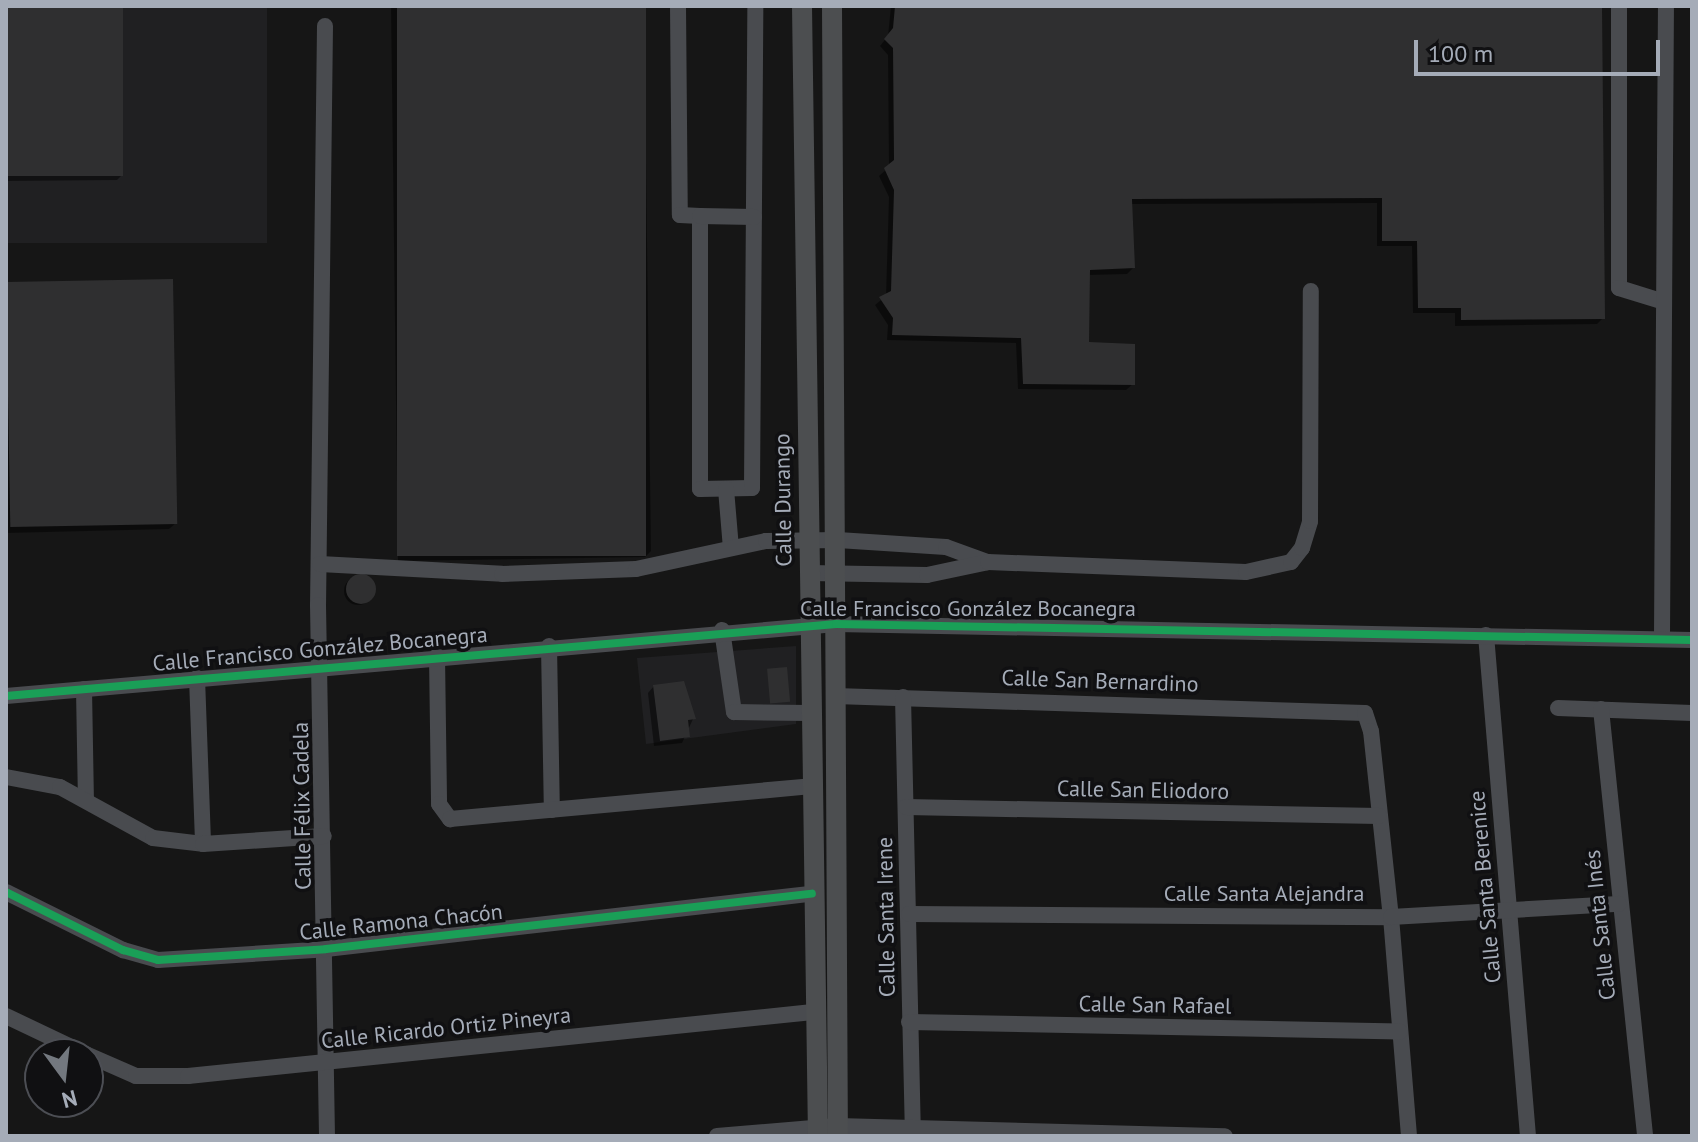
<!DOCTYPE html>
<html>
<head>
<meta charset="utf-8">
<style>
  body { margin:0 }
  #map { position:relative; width:1698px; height:1142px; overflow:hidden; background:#161616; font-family:"PT Sans",sans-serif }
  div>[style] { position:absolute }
  .built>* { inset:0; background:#202022; transform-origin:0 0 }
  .shadow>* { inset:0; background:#0007 }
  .round { border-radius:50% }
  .building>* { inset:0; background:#2f2f30; transform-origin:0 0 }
  .minor>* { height:16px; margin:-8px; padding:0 8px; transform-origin:8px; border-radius:8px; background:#494b4f }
  .major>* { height:20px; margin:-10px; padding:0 10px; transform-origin:10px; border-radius:10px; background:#4c4e50 }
  .cycleway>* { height:8px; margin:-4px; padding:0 4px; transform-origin:4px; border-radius:4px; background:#1a9f57 }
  span { translate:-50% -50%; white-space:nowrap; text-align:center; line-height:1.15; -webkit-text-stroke:7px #101012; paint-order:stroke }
  .street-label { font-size:22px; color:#a5acb8 }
  .frame { position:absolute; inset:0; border:8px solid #a5acb8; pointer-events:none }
  .north { position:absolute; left:24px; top:1038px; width:80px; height:80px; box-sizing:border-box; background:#101012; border:2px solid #4c4e54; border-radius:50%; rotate:165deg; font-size:22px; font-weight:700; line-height:32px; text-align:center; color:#a5acb8 }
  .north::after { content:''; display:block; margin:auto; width:28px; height:36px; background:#73787f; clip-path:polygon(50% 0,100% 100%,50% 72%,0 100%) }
  .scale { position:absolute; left:1414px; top:40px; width:246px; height:36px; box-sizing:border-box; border:4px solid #a5acb8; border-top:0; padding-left:10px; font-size:24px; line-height:28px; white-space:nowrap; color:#a5acb8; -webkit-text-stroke:6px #101012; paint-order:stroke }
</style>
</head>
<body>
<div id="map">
  <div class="built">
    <i style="left:6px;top:6px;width:261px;height:237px"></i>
    <i style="clip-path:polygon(796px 646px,796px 724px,646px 744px,637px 658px)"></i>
  </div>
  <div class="shadow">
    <i style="clip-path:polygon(6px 6px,121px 6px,123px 174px,117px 180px,6px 181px)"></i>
    <i style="clip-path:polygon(391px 6px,644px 6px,651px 551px,645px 557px,398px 561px)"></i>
    <i style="clip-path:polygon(891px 6px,1600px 6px,1603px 318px,1597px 324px,1455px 326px,1455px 313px,1413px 313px,1412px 246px,1377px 246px,1377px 203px,1131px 204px,1133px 268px,1127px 274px,1088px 275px,1087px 344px,1133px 384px,1126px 390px,1018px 389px,1016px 343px,887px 340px,888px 325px,875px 305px,886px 296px,889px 197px,879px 176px,889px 167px,888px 55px,880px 46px,888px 36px)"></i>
    <i style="clip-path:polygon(6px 285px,176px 523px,169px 529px,6px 533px)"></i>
    <i class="round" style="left:344px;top:577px;width:28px;height:28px"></i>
    <i style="clip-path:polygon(654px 686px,693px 719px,682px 743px,654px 746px,648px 693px)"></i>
  </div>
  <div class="building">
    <i style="left:6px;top:6px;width:117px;height:170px"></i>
    <i style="left:397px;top:6px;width:249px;height:550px"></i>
    <i style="clip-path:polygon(895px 6px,1602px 6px,1605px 319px,1461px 320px,1461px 308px,1418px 308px,1417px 241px,1382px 241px,1382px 198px,1132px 199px,1135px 268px,1090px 270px,1089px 342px,1135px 344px,1135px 385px,1023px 384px,1021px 338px,892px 335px,893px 318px,879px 297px,891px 291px,894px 190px,884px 168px,894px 160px,893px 48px,884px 39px,893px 28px)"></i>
    <i style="left:173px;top:279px;width:245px;height:167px;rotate:89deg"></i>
    <i class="round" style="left:346px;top:574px;width:30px;height:30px"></i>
    <i style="left:787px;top:667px;width:35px;height:20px;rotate:85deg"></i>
    <i style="clip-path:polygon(684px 681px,696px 719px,688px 720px,690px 737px,660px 741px,653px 685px)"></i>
  </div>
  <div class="minor">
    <i style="left:678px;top:6px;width:209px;rotate:89.5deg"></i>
    <i style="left:680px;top:215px;width:20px;rotate:3deg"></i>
    <i style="left:700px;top:216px;width:273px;rotate:90deg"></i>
    <i style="left:700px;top:489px;width:52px;rotate:-1.1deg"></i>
    <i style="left:752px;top:488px;width:482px;rotate:-89.6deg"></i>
    <i style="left:1619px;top:6px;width:282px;rotate:90deg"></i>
    <i style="left:1619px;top:288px;width:47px;rotate:17.3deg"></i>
    <i style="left:325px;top:26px;width:579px;rotate:90.69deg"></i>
    <i style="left:318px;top:605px;width:531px;rotate:89.03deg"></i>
    <i style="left:700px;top:216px;width:54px;rotate:1.1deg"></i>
    <i style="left:726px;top:489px;width:59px;rotate:85.2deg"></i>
    <i style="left:320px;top:564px;width:182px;rotate:3.1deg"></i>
    <i style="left:502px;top:574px;width:134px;rotate:-2.1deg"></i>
    <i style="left:636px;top:569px;width:133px;rotate:-12.2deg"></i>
    <i style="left:766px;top:541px;width:72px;rotate:-0.8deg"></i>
    <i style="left:838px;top:540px;width:108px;rotate:3.7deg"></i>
    <i style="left:946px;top:547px;width:44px;rotate:20.1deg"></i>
    <i style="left:809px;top:573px;width:118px;rotate:1deg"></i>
    <i style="left:927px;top:575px;width:62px;rotate:-12deg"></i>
    <i style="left:988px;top:562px;width:258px;rotate:2.2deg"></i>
    <i style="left:1246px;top:572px;width:46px;rotate:-12.5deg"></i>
    <i style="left:1291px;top:562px;width:18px;rotate:-52deg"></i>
    <i style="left:1302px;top:548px;width:28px;rotate:-73deg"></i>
    <i style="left:1310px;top:521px;width:230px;rotate:-89.8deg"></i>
    <i style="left:722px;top:630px;width:83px;rotate:81.7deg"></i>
    <i style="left:734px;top:712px;width:76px;rotate:0.8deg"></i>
    <i style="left:1486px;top:635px;width:503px;rotate:85.21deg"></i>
    <i style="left:1662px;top:636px;width:630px;rotate:-89.64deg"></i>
    <i style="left:549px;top:646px;width:164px;rotate:89deg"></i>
    <i style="left:437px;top:656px;width:148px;rotate:89.2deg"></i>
    <i style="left:439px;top:804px;width:19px;rotate:54deg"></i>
    <i style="left:450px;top:819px;width:363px;rotate:-5.2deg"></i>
    <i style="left:197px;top:678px;width:166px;rotate:87.9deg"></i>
    <i style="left:84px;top:689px;width:110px;rotate:89deg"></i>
    <i style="left:6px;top:696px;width:833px;rotate:-4.96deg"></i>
    <i style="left:836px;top:624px;width:856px;rotate:1.07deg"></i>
    <i style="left:835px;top:696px;width:530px;rotate:1.84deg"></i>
    <i style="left:1365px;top:713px;width:19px;rotate:72deg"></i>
    <i style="left:1371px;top:731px;width:187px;rotate:83.9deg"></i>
    <i style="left:1391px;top:917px;width:220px;rotate:85.3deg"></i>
    <i style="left:903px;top:697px;width:438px;rotate:88.7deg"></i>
    <i style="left:1558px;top:708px;width:134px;rotate:2.1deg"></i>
    <i style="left:1601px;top:709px;width:429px;rotate:84.1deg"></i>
    <i style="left:6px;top:777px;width:55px;rotate:10.5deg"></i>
    <i style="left:60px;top:787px;width:106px;rotate:28.7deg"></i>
    <i style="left:153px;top:838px;width:50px;rotate:6.8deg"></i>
    <i style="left:203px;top:844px;width:121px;rotate:-3.8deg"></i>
    <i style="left:906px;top:807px;width:473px;rotate:1.1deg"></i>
    <i style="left:6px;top:892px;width:131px;rotate:26.4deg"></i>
    <i style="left:123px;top:950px;width:36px;rotate:16deg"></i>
    <i style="left:158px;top:960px;width:168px;rotate:-3.7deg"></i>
    <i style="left:326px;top:949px;width:489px;rotate:-6.5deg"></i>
    <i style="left:909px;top:914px;width:482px;rotate:0.4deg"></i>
    <i style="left:1391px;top:917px;width:228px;rotate:-3.3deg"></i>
    <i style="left:6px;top:1016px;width:89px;rotate:25.4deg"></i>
    <i style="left:909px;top:1022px;width:491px;rotate:1.1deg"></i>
    <i style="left:88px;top:1055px;width:52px;rotate:23.6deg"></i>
    <i style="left:136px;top:1076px;width:52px"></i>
    <i style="left:188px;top:1076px;width:628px;rotate:-5.85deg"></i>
    <i style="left:717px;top:1136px;width:120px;rotate:-4.8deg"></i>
    <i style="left:837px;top:1126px;width:388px;rotate:1.5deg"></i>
  </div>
  <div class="major">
    <i style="left:802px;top:6px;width:1130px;rotate:89.19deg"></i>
    <i style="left:832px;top:6px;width:1130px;rotate:89.7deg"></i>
  </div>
  <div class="cycleway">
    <i style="left:6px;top:696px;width:833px;rotate:-4.96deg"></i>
    <i style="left:836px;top:624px;width:856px;rotate:1.07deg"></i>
    <i style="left:6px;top:892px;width:131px;rotate:26.4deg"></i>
    <i style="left:123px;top:950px;width:36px;rotate:16deg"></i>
    <i style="left:158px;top:960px;width:168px;rotate:-3.7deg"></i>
    <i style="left:326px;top:949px;width:489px;rotate:-6.5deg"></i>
  </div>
  <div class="street-label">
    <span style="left:783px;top:500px;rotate:-91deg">Calle Durango</span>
    <span style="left:968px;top:609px">Calle Francisco González Bocanegra</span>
    <span style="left:320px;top:649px;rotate:-5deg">Calle Francisco González Bocanegra</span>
    <span style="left:1100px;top:681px;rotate:2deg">Calle San Bernardino</span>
    <span style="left:1143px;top:790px;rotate:1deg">Calle San Eliodoro</span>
    <span style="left:302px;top:806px;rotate:-91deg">Calle Félix Cadela</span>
    <span style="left:1485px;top:887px;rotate:-95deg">Calle Santa Berenice</span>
    <span style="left:1264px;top:894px">Calle Santa Alejandra</span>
    <span style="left:886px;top:917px;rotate:-91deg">Calle Santa Irene</span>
    <span style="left:401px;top:922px;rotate:-6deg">Calle Ramona Chacón</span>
    <span style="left:1600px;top:925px;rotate:-96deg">Calle Santa Inés</span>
    <span style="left:1155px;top:1005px;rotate:1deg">Calle San Rafael</span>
    <span style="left:446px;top:1028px;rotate:-6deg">Calle Ricardo Ortiz Pineyra</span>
  </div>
  <div class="frame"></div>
  <div class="north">N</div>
  <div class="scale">100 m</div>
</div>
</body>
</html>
